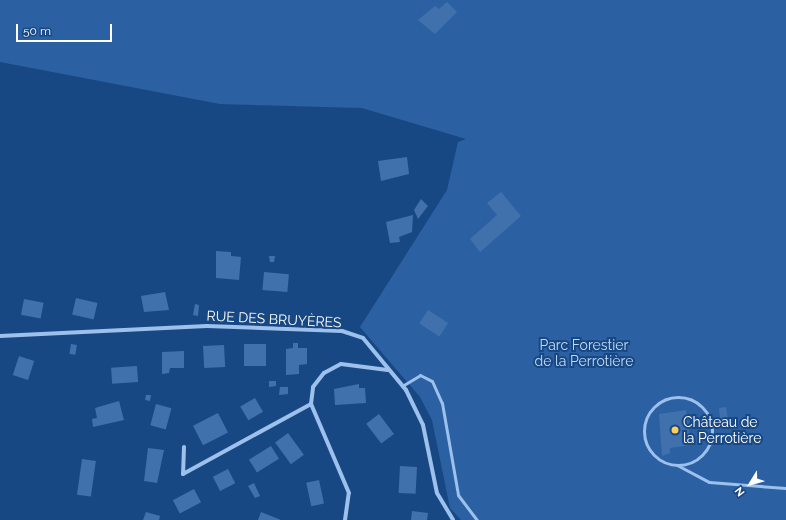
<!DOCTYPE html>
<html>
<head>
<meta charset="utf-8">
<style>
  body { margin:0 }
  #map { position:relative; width:786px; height:520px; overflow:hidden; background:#184884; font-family:Raleway,sans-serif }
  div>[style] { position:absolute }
  .green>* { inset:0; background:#2b61a3 }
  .building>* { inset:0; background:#4171ad; transform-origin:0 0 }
  .lane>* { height:3px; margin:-1.5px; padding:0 1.5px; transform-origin:1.5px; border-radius:1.5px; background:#9dc1ec }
  .lane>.ring { margin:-1.5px; padding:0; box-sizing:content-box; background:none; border:3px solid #9dc1ec; border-radius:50% }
  .street>* { height:4px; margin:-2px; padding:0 2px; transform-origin:2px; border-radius:2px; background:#9dc1ec }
  .dots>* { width:11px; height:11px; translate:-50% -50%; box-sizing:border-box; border:2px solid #184884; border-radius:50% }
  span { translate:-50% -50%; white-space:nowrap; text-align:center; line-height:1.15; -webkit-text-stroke:4px #184884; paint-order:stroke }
  .street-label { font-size:14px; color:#fff }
  .park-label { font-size:14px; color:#c2dbf9 }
  .poi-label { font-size:14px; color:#fff }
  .left { translate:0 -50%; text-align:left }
  .north { position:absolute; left:730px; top:464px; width:40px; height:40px; -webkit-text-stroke:3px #184884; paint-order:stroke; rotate:233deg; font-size:11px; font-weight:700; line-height:16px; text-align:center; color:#fff }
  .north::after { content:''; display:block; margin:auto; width:14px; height:18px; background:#fff; clip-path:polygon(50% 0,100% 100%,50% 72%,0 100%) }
  .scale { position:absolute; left:16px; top:24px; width:96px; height:18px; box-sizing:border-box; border:2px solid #fff; border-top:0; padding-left:5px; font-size:12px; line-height:14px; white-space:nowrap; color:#fff; -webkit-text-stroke:3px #184884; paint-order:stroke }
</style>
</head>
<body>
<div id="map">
  <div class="green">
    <i style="clip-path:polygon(0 0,786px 0,786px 520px,461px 520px,450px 508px,432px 420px,420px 397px,360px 327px,447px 190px,458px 142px,466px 139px,362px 108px,220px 104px,0 62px)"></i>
  </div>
  <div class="building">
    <i style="clip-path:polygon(447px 2px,457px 12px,435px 34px,418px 20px,435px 6px,439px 9px)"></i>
    <i style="clip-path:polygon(407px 157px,409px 174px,381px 181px,378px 161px)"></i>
    <i style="clip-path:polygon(501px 192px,521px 216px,480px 252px,470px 239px,497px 215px,487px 203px)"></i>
    <i style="clip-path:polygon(421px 199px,428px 206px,418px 219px,414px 210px)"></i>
    <i style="clip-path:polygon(413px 215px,412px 232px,399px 237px,400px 242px,390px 243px,386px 222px)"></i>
    <i style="clip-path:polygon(216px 251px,231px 252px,231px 256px,241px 257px,239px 280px,216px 278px)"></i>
    <i style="clip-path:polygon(269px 256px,275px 256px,274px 262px,270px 262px)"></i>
    <i style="left:264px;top:272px;width:25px;height:18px;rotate:5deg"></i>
    <i style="clip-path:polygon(165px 292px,169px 310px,144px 312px,141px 296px)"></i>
    <i style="left:76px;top:298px;width:22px;height:17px;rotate:13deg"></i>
    <i style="left:24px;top:299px;width:20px;height:16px;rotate:11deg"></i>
    <i style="clip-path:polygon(195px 304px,199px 305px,198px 316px,193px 315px)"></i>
    <i style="left:428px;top:310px;width:24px;height:16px;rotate:33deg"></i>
    <i style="clip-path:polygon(293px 343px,298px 343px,298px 348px,307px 348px,307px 364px,299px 365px,299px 374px,286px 375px,286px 349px,293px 348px)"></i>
    <i style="left:71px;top:344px;width:6px;height:10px;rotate:9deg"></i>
    <i style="left:244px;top:344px;width:22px;height:22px"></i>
    <i style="left:224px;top:345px;width:22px;height:21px;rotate:87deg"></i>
    <i style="clip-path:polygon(184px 351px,184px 368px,170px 368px,169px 373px,162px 374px,162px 352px)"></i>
    <i style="left:19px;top:356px;width:16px;height:20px;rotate:18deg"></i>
    <i style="left:137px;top:366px;width:16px;height:26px;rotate:86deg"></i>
    <i style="clip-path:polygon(269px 381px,276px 381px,276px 386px,269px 387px)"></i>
    <i style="clip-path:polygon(359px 384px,359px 388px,365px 388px,366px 403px,335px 405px,334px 389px)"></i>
    <i style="clip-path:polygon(280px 387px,288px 387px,288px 394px,279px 395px)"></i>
    <i style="clip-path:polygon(146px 395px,151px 395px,150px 401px,145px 400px)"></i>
    <i style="left:255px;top:398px;width:16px;height:17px;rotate:60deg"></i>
    <i style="clip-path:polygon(119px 401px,124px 420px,93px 427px,92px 419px,97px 418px,95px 408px)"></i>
    <i style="left:156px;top:404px;width:16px;height:22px;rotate:15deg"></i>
    <i style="clip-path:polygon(726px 407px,729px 427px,721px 427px,719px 408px)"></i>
    <i style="clip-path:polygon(686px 410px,691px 445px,670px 448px,670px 453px,662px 456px,659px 414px)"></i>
    <i style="left:218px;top:413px;width:22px;height:28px;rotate:63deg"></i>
    <i style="left:379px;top:414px;width:25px;height:16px;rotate:53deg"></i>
    <i style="left:288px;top:433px;width:27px;height:16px;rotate:54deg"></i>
    <i style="left:271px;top:446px;width:15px;height:26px;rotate:58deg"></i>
    <i style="clip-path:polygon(148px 448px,164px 450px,157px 483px,144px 481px)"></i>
    <i style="left:82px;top:459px;width:14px;height:36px;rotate:8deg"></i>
    <i style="left:400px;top:466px;width:17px;height:27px;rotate:3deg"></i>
    <i style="left:228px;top:469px;width:16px;height:17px;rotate:63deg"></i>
    <i style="left:319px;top:480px;width:24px;height:13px;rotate:78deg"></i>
    <i style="clip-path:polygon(254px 483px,260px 496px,255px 498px,248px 486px)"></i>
    <i style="left:194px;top:489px;width:15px;height:24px;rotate:62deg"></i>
    <i style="clip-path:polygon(412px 511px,428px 513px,427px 520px,411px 520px)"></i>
    <i style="clip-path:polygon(146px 512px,160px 516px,159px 520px,143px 520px)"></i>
    <i style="clip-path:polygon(261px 512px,281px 520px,258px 520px)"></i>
  </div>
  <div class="lane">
    <i style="left:402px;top:386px;width:21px;rotate:-31deg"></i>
    <i style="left:420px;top:375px;width:13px;rotate:27deg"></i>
    <i style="left:432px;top:381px;width:24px;rotate:66deg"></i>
    <i style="left:442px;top:403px;width:93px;rotate:80.1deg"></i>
    <i style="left:458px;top:495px;width:31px;rotate:53deg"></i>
    <i class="ring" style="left:644px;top:397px;width:65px;height:65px"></i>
    <i style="left:677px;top:465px;width:36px;rotate:28deg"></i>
    <i style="left:709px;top:482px;width:77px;rotate:4.5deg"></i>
  </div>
  <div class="street">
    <i style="left:0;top:336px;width:207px;rotate:-2.8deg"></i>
    <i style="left:207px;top:326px;width:135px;rotate:2.1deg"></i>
    <i style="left:342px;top:331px;width:22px;rotate:18deg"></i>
    <i style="left:363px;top:338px;width:67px;rotate:50.4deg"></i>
    <i style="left:406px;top:390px;width:39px;rotate:64deg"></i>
    <i style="left:423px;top:425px;width:69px;rotate:78.4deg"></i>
    <i style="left:437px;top:493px;width:31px;rotate:59deg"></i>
    <i style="left:184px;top:447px;width:27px;rotate:92deg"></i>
    <i style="left:183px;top:474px;width:146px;rotate:-28.7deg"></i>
    <i style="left:345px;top:520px;width:27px;rotate:-82deg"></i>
    <i style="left:349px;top:493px;width:97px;rotate:-113.1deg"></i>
    <i style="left:311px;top:404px;width:17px;rotate:-83deg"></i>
    <i style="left:313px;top:387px;width:18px;rotate:-52deg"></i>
    <i style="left:324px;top:373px;width:19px;rotate:-28deg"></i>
    <i style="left:341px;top:364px;width:47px;rotate:7.3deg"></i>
  </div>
  <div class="dots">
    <i style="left:675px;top:430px;background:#ffce58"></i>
  </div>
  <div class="street-label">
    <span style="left:274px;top:319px;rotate:3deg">RUE DES BRUYÈRES</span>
  </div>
  <div class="park-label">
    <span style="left:584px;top:353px">Parc Forestier<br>de la Perrotière</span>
  </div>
  <div class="poi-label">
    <span class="left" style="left:683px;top:430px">Château de<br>la Perrotière</span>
  </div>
  <div class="north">N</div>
  <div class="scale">50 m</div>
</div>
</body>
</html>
